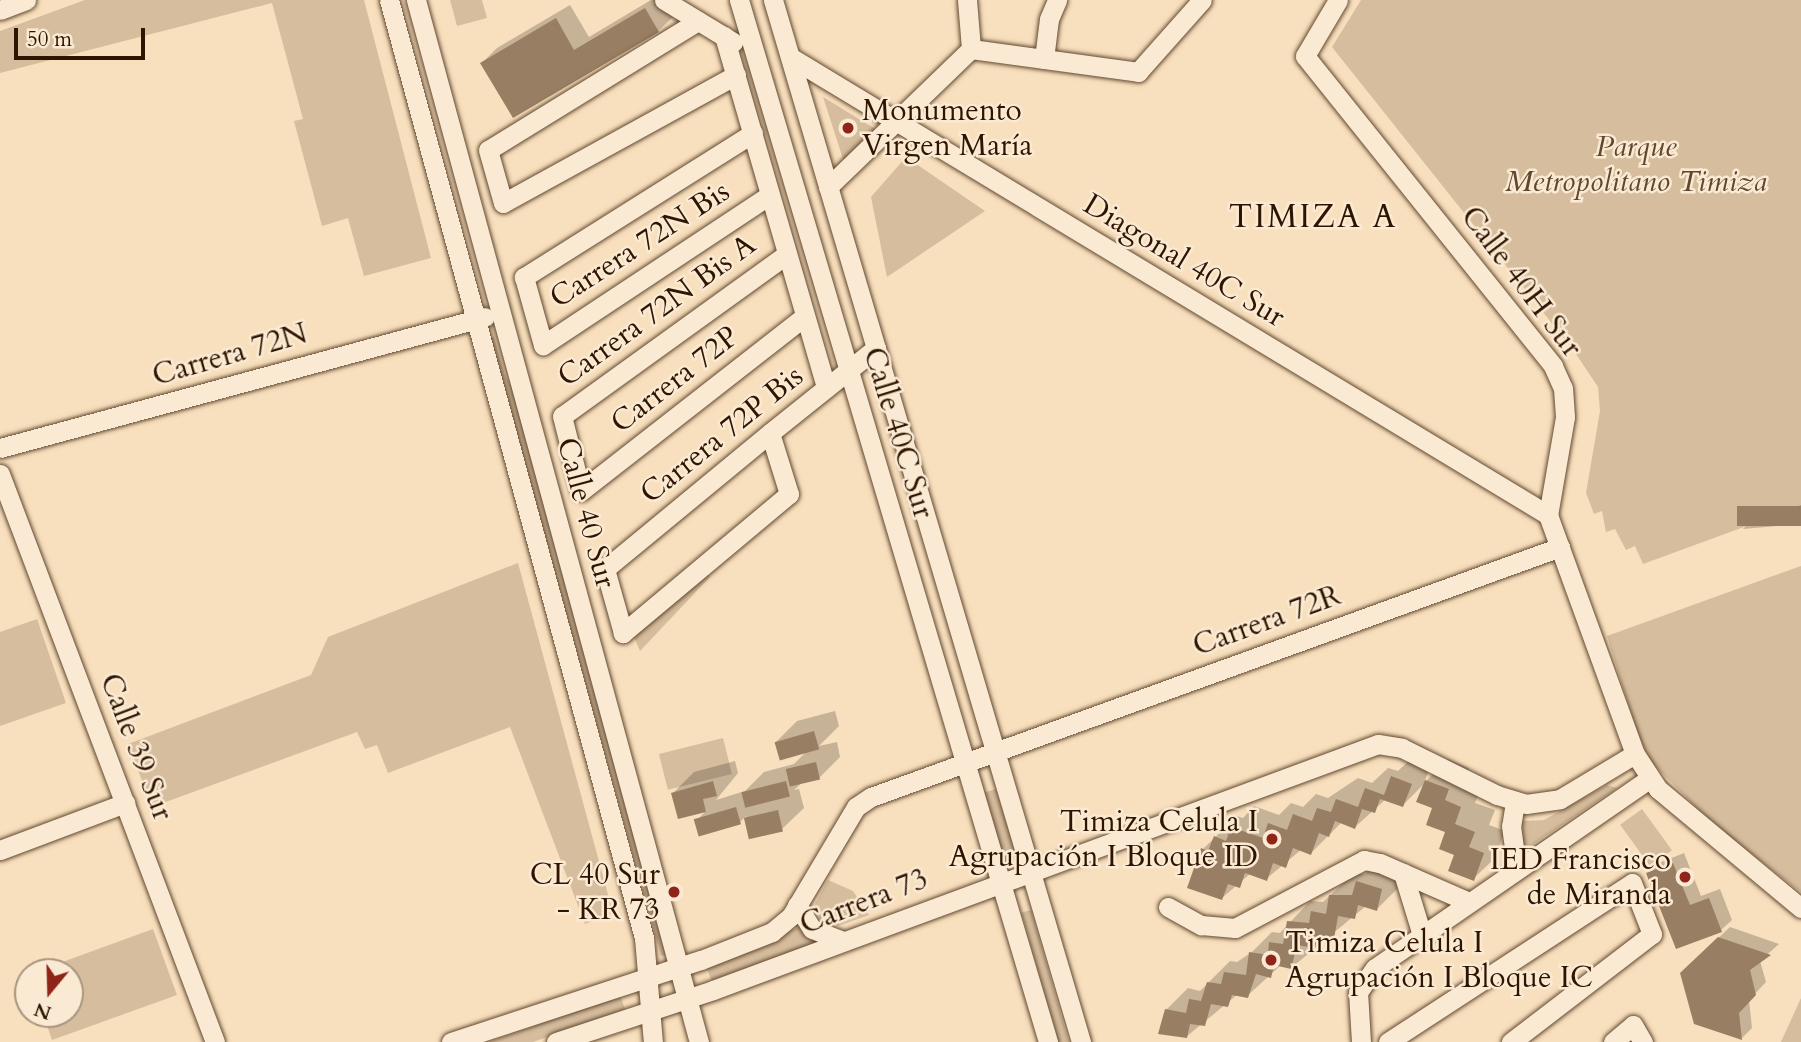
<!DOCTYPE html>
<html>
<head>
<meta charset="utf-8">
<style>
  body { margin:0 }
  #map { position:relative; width:1801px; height:1042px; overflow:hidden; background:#f8dfbd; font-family:Cardo,serif }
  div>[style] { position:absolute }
  .green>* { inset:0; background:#d6bd9d; transform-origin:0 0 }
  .shadow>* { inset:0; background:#0003 }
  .building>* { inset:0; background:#987e62; transform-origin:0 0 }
  .roads { filter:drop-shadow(0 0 2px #61482f) drop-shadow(0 0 2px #61482f) }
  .minor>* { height:19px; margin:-9.5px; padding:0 9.5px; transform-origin:9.5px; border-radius:9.5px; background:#faead4 }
  .dots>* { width:19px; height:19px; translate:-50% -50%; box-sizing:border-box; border:4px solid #faead4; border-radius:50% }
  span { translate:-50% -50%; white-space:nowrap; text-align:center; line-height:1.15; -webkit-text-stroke:5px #faead4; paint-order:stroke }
  .poi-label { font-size:30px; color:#2f1500 }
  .left { translate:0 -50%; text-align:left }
  .right { translate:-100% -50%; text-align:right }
  .park-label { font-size:30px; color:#61472f; font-style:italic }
  .street-label { font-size:30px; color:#2f1500 }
  .neighbourhood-label { font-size:32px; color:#2f1500; letter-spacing:2px }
  .north { position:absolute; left:14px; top:958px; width:70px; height:70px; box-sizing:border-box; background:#faead4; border:2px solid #a9957f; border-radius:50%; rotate:199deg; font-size:19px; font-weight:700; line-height:28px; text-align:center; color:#2f1500 }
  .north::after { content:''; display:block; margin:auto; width:24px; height:32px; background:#8f2418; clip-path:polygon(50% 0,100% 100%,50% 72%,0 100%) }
  .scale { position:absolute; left:14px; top:28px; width:131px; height:32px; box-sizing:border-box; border:4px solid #2f1500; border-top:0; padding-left:9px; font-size:21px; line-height:24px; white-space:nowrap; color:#2f1500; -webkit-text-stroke:5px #faead4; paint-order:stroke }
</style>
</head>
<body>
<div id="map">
  <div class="green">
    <i style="clip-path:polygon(85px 0,364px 0,431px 258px,364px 276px,348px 218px,322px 226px,294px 121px,303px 119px,272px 3px,0 73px,0 31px)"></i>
    <i style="clip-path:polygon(450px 0,482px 0,487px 18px,457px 26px)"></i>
    <i style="clip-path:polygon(1361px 0,1801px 0,1801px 506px,1643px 564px,1635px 546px,1626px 550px,1615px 529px,1606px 532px,1602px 511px,1594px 514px,1586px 493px,1600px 411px,1598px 387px,1574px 351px,1332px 47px)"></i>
    <i style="clip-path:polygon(823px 97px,877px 130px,845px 165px)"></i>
    <i style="clip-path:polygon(906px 157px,985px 211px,887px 277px,871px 197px)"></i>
    <i style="clip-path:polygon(490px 337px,494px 337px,505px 375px,518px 398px,669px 954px,661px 956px)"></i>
    <i style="clip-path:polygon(518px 563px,613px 913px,585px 924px,510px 727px,388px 773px,377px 745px,365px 749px,357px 732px,152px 807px,128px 744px,311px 675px,328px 637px)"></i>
    <i style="clip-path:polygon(1801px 566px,1801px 892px,1713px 824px,1652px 763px,1640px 741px,1607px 636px)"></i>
    <i style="clip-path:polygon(707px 573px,710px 577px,640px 651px,634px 637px)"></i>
    <i style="clip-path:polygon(37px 619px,66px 703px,0 726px,0 632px)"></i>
    <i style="left:723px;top:738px;width:37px;height:66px;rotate:76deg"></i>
    <i style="clip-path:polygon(1607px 785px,1617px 788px,1523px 851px,1522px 821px,1544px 820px)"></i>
    <i style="left:996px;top:789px;width:69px;height:14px;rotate:73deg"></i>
    <i style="left:1642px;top:809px;width:51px;height:27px;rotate:54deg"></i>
    <i style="clip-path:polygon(828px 880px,853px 891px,869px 915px,838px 926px,821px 922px,815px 904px)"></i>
    <i style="left:1031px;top:910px;width:138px;height:10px;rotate:74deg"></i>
    <i style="clip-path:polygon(802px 926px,819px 943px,712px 982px,706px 965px)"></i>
    <i style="clip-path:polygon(153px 929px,177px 995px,52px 1040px,43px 1014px,70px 1014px,70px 972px,35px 972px)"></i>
    <i style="clip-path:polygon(620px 995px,625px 1009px,533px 1042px,489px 1042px)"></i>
    <i style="clip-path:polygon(1801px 998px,1801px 1042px,1781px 1042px)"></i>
  </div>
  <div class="shadow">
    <i style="clip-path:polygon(651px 0,663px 0,673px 17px,658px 31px,514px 116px,482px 63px,497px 48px,570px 5px,589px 37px)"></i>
    <i style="clip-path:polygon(1801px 505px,1801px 524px,1743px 529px,1746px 526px)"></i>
    <i style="clip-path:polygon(835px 711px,839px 726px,819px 746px,837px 742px,840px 757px,819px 778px,803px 782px,794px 790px,799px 789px,804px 808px,782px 829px,751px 837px,746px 816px,740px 822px,696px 821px,707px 810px,679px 817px,673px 793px,694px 772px,735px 761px,738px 773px,716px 800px,745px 791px,764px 772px,794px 764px,808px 750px,776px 742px,797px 721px)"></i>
    <i style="clip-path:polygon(1414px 756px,1432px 762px,1424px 783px,1448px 759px,1469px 768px,1465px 779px,1482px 785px,1475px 803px,1495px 810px,1489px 825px,1505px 831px,1495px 858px,1473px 879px,1457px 854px,1426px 782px,1403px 805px,1386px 799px,1355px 827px,1342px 822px,1311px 853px,1302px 849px,1266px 879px,1251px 873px,1222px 898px,1203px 849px,1237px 816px,1243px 818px,1254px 806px,1279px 815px,1291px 803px,1303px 807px,1316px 794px,1328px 798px,1358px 778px,1372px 783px,1388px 768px,1398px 771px)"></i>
    <i style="clip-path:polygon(1684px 853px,1701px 896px,1720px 889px,1732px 920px,1721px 930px,1648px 874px,1659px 863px)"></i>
    <i style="clip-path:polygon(1379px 861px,1402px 868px,1398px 888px,1377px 909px,1366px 906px,1291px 968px,1281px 965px,1247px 996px,1238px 994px,1186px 1037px,1166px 1010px,1188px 988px,1200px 991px,1230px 961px,1237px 962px,1252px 952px,1272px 932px,1280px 933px,1310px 901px,1323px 902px,1353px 874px,1365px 874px)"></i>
    <i style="clip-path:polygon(1730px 927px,1779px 944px,1760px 961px,1766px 982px,1749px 1000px,1752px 1028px,1742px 1038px,1693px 962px)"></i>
  </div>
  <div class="building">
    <i style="clip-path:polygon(645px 8px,659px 32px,513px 118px,480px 63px,556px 18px,574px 50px)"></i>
    <i style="left:1801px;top:506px;width:20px;height:64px;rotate:90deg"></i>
    <i style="left:814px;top:731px;width:19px;height:41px;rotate:74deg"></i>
    <i style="left:816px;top:762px;width:18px;height:31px;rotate:77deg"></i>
    <i style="clip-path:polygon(1391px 776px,1412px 784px,1403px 807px,1380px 799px,1375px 813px,1362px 809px,1355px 829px,1335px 821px,1329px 837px,1319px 833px,1311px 855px,1293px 848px,1286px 868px,1273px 863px,1267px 881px,1245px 873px,1240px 888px,1228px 884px,1222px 900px,1187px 888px,1201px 848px,1208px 851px,1214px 836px,1226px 841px,1231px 827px,1263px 838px,1268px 823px,1287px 830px,1293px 814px,1312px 821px,1317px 808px,1331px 812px,1336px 799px,1358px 807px,1365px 788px,1384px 795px)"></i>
    <i style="clip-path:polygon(1425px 780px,1449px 789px,1445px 800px,1461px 807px,1455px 824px,1475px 832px,1469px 847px,1484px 853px,1474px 881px,1448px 871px,1454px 855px,1439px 849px,1445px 832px,1426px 825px,1432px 808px,1416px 802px)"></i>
    <i style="clip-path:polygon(713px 781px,717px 796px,703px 799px,706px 812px,678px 819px,671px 793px)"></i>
    <i style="left:786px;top:781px;width:16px;height:46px;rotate:76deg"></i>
    <i style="left:736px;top:807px;width:18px;height:44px;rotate:74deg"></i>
    <i style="left:778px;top:810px;width:22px;height:35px;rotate:77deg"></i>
    <i style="clip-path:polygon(1673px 863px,1690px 905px,1709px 898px,1722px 932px,1676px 949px,1646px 873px)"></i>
    <i style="clip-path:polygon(1356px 881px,1382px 889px,1377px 911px,1358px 905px,1355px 919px,1338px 916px,1334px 939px,1318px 936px,1315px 948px,1297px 945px,1291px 969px,1274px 965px,1271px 978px,1256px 974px,1248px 998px,1232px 995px,1228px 1007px,1211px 1004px,1205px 1026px,1190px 1024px,1187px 1038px,1158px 1034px,1165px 1009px,1186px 1013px,1189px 999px,1201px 1001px,1207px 982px,1221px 984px,1224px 972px,1246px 975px,1249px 952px,1268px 955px,1269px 942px,1283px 944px,1287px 921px,1309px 923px,1311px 911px,1326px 914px,1329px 895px,1352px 895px)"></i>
    <i style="clip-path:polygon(1718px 937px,1771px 955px,1750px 970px,1756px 995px,1739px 1013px,1742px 1040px,1694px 1024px,1680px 973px)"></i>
  </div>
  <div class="roads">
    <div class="minor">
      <i style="left:389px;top:0;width:972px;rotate:74.79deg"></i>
      <i style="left:644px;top:938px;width:104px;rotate:85.1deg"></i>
      <i style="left:416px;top:0;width:1080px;rotate:74.81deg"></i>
      <i style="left:664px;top:0;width:81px;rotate:31.3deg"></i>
      <i style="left:739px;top:0;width:1087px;rotate:73.48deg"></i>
      <i style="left:773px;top:0;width:1087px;rotate:73.53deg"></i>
      <i style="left:967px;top:0;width:49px;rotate:85.3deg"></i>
      <i style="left:1338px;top:0;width:65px;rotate:120.5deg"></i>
      <i style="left:1305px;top:56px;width:397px;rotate:51.3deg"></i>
      <i style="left:1553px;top:366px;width:24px;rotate:66deg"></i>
      <i style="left:1563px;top:388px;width:29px;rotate:86deg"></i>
      <i style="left:1565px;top:417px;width:99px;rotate:99.8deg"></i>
      <i style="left:1548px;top:515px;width:254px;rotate:70deg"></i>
      <i style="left:1635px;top:754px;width:42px;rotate:56.7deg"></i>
      <i style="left:1658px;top:789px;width:186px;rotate:39.8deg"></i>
      <i style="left:0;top:10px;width:28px;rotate:-21deg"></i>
      <i style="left:698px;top:21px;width:246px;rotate:148.4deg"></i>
      <i style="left:488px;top:150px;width:55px;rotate:74.2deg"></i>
      <i style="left:503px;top:203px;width:266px;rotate:-28.8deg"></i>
      <i style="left:724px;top:36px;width:366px;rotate:73.8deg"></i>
      <i style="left:971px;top:49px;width:169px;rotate:7.8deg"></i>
      <i style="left:1138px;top:72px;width:96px;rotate:-48.4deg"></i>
      <i style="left:790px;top:57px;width:886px;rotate:31.14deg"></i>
      <i style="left:1044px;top:59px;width:40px;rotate:-82.9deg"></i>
      <i style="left:1049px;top:19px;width:21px;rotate:-67deg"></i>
      <i style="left:753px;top:133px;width:271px;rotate:147.8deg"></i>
      <i style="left:524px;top:277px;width:71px;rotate:74.4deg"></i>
      <i style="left:543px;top:345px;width:272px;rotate:-33.5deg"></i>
      <i style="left:828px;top:187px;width:199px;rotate:-44deg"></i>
      <i style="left:787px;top:254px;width:277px;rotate:144.2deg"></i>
      <i style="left:562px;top:416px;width:77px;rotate:75.8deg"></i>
      <i style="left:581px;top:491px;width:284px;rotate:-38deg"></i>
      <i style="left:770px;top:433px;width:64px;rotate:72.7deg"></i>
      <i style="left:789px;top:494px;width:217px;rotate:140.1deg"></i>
      <i style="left:623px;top:633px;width:66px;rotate:-105.7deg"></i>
      <i style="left:605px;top:569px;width:214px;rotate:-39.5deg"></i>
      <i style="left:770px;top:433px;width:136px;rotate:-38.7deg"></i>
      <i style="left:0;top:448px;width:502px;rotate:-15.12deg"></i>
      <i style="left:0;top:474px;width:607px;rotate:69.27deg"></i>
      <i style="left:1515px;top:802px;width:24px;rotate:99deg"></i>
      <i style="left:1511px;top:826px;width:43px;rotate:82.1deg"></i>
      <i style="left:0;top:850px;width:134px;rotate:-20.6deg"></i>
      <i style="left:1403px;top:873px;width:65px;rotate:73deg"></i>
      <i style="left:797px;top:905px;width:28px;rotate:58deg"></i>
      <i style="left:812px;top:929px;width:33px;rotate:21deg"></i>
      <i style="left:1168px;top:907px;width:38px;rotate:29deg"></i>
      <i style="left:1201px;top:925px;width:34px;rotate:5deg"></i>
      <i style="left:1235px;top:928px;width:146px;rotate:-27.8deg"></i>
      <i style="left:1364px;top:860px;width:16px;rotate:11deg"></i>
      <i style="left:1380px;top:863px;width:97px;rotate:23.7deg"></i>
      <i style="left:451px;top:1042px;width:263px;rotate:-18.2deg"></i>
      <i style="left:701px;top:960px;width:76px;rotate:-21.5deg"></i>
      <i style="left:772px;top:932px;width:25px;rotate:-40deg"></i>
      <i style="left:791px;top:916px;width:127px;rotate:-59.2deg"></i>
      <i style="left:856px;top:807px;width:18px;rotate:-34deg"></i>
      <i style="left:871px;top:797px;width:733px;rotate:-19.94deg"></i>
      <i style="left:556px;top:1042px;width:165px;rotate:-18.3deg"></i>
      <i style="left:713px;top:990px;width:709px;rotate:-20.3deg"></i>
      <i style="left:1378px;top:744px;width:24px;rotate:9deg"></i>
      <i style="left:1402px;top:748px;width:106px;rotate:26.3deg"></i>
      <i style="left:1497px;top:795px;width:30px;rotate:17deg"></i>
      <i style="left:1526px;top:804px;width:34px;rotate:-8deg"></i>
      <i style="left:1560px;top:799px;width:87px;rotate:-31deg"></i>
      <i style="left:1361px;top:1042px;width:50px;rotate:-93.4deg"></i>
      <i style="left:1358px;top:992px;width:29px;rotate:-55deg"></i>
      <i style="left:1375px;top:968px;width:333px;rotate:-34.6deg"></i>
      <i style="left:1388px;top:1042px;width:291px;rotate:-33.1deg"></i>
      <i style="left:1632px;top:883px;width:55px;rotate:68.6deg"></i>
      <i style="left:1652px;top:934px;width:178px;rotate:142.5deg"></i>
      <i style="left:1613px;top:1042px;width:26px;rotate:-40deg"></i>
      <i style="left:1633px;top:1025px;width:20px;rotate:60deg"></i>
    </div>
  </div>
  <div class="dots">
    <i style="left:848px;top:128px;background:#8f2418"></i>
    <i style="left:1272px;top:839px;background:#8f2418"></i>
    <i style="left:1685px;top:877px;background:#8f2418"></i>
    <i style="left:674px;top:892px;background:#8f2418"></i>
    <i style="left:1271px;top:960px;background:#8f2418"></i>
  </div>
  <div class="poi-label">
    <span class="left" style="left:862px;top:128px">Monumento<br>Virgen María</span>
    <span class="right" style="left:1258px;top:839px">Timiza Celula I<br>Agrupación I Bloque ID</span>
    <span class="right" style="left:1671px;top:877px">IED Francisco<br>de Miranda</span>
    <span class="right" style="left:660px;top:892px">CL 40 Sur<br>- KR 73</span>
    <span class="left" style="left:1285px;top:960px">Timiza Celula I<br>Agrupación I Bloque IC</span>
  </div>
  <div class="park-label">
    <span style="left:1636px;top:164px">Parque<br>Metropolitano Timiza</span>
  </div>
  <div class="street-label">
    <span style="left:640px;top:245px;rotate:-33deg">Carrera 72N Bis</span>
    <span style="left:1184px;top:261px;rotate:31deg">Diagonal 40C Sur</span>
    <span style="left:1521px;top:282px;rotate:53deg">Calle 40H Sur</span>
    <span style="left:657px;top:311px;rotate:-36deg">Carrera 72N Bis A</span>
    <span style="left:230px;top:355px;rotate:-16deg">Carrera 72N</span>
    <span style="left:675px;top:380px;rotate:-38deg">Carrera 72P</span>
    <span style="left:898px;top:433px;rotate:73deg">Calle 40C Sur</span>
    <span style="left:722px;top:435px;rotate:-39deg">Carrera 72P Bis</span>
    <span style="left:586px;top:513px;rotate:75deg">Calle 40 Sur</span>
    <span style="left:1267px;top:621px;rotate:-20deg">Carrera 72R</span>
    <span style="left:136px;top:747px;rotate:69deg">Calle 39 Sur</span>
    <span style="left:864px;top:902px;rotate:-21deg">Carrera 73</span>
  </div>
  <div class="neighbourhood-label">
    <span style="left:1313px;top:217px">TIMIZA A</span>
  </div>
  <div class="north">N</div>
  <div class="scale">50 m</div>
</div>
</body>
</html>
